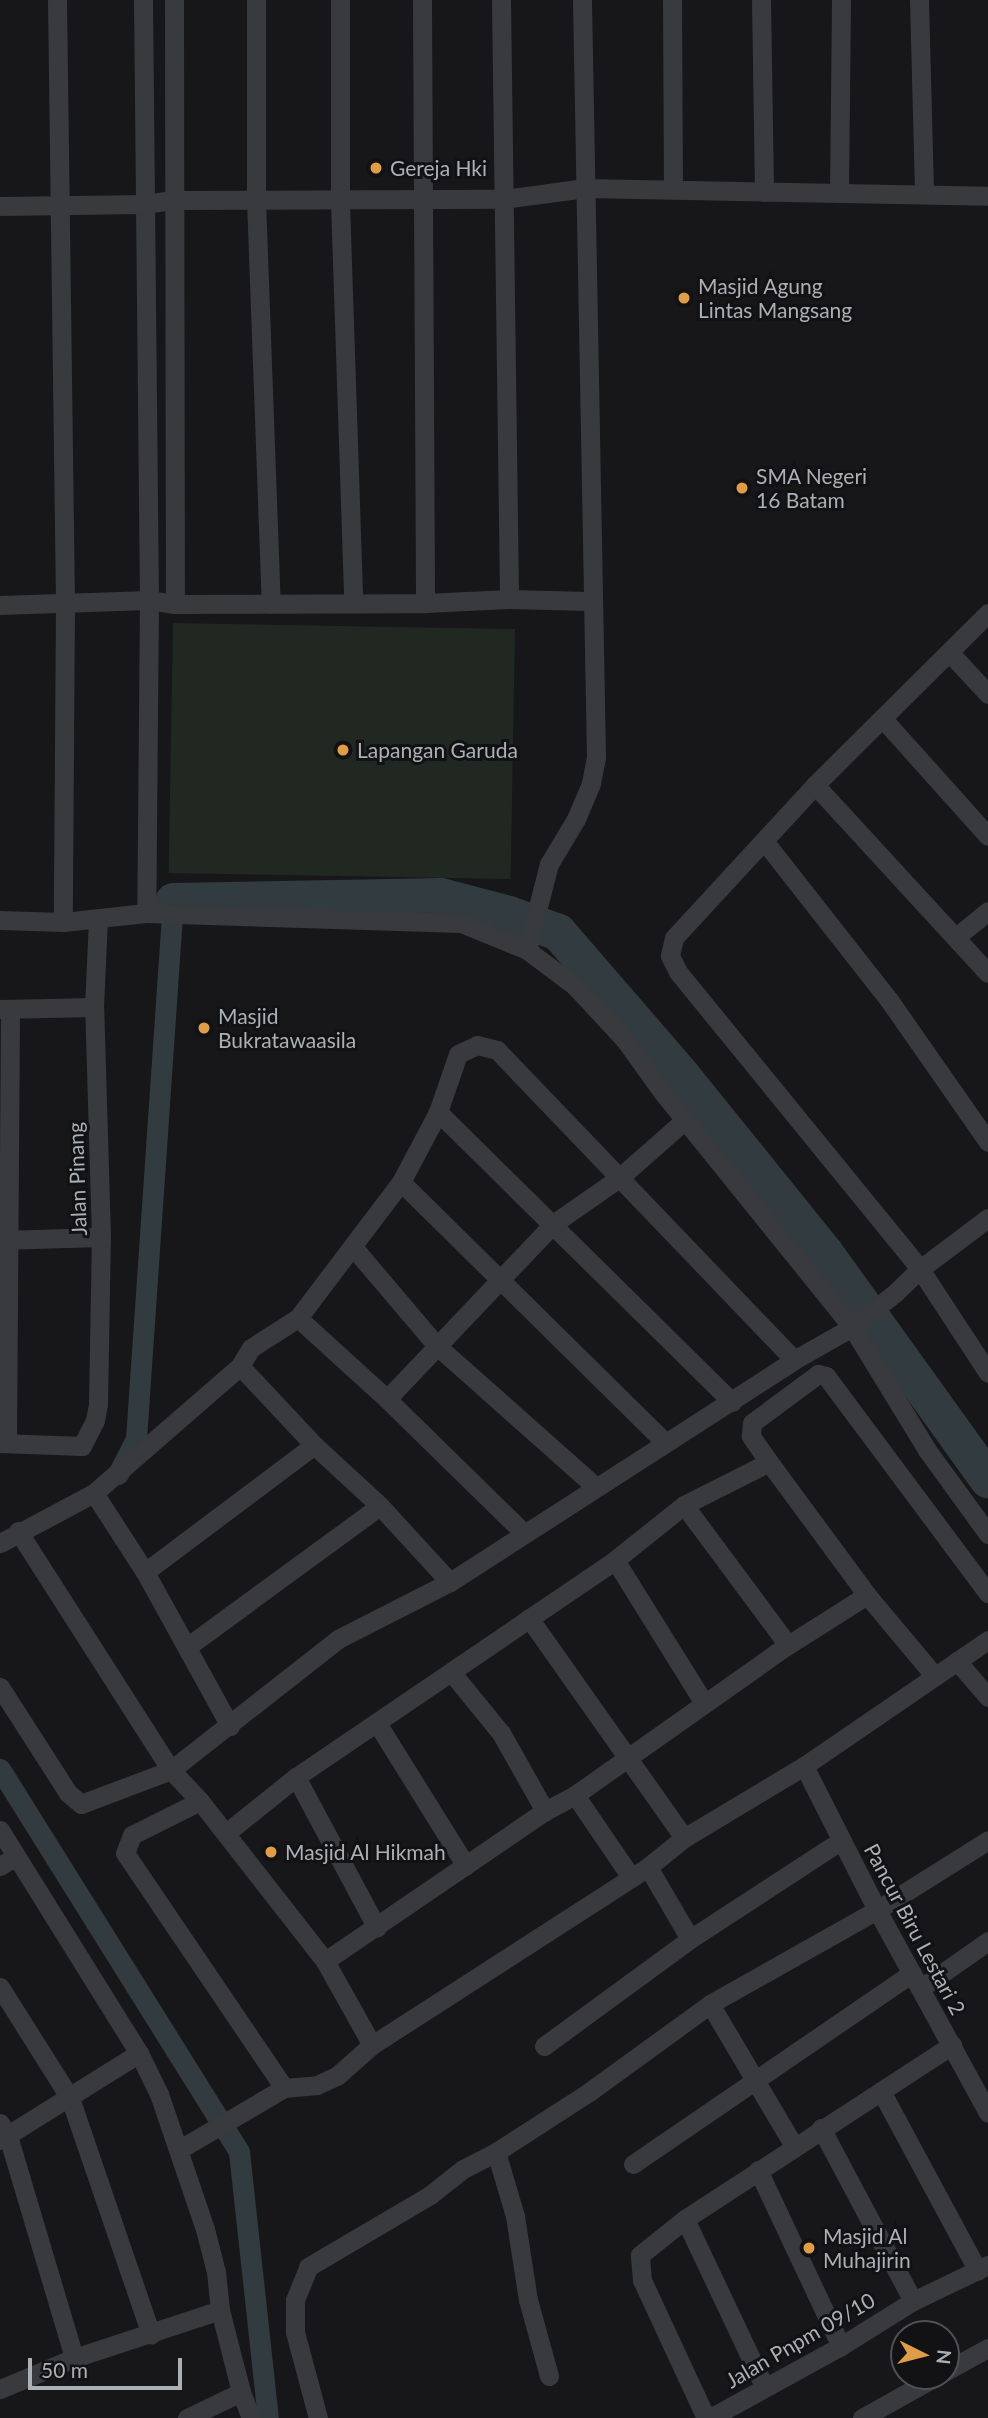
<!DOCTYPE html>
<html>
<head>
<meta charset="utf-8">
<style>
  body { margin:0 }
  #map { position:relative; width:988px; height:2418px; overflow:hidden; background:#171719; font-family:Lato,sans-serif }
  div>[style] { position:absolute }
  .green>* { inset:0; background:#212822; transform-origin:0 0 }
  .canal>* { height:21px; margin:-10.5px; padding:0 10.5px; transform-origin:10.5px; border-radius:10.5px; background:#313b40 }
  .river>* { height:37px; margin:-18.5px; padding:0 18.5px; transform-origin:18.5px; border-radius:18.5px; background:#313b40 }
  .minor>* { height:19px; margin:-9.5px; padding:0 9.5px; transform-origin:9.5px; border-radius:9.5px; background:#383a3d }
  .dots>* { width:19px; height:19px; translate:-50% -50%; box-sizing:border-box; border:4px solid #121214; border-radius:50% }
  span { translate:-50% -50%; white-space:nowrap; text-align:center; line-height:1.15; -webkit-text-stroke:6px #121214; paint-order:stroke }
  .poi-label { font-size:21px; color:#abb0b7 }
  .left { translate:0 -50%; text-align:left }
  .street-label { font-size:21px; color:#abb0b7 }
  .north { position:absolute; left:890px; top:2320px; width:70px; height:70px; box-sizing:border-box; background:#121214; border:2px solid #4f5155; border-radius:50%; rotate:96deg; font-size:19px; font-weight:700; line-height:28px; text-align:center; color:#abb0b7 }
  .north::after { content:''; display:block; margin:auto; width:24px; height:32px; background:#df9c49; clip-path:polygon(50% 0,100% 100%,50% 72%,0 100%) }
  .scale { position:absolute; left:28px; top:2358px; width:154px; height:32px; box-sizing:border-box; border:4px solid #abb0b7; border-top:0; padding-left:9px; font-size:21px; line-height:24px; white-space:nowrap; color:#abb0b7; -webkit-text-stroke:5px #121214; paint-order:stroke }
</style>
</head>
<body>
<div id="map">
  <div class="green">
    <i style="left:173px;top:623px;width:342px;height:250px;rotate:1deg"></i>
  </div>
  <div class="canal">
    <i style="left:118px;top:1474px;width:39px;rotate:-63deg"></i>
    <i style="left:136px;top:1439px;width:539px;rotate:-86.07deg"></i>
    <i style="left:0;top:1769px;width:451px;rotate:58deg"></i>
    <i style="left:239px;top:2152px;width:268px;rotate:83.8deg"></i>
  </div>
  <div class="river">
    <i style="left:173px;top:901px;width:267px;rotate:-1.1deg"></i>
    <i style="left:440px;top:896px;width:71px;rotate:14.6deg"></i>
    <i style="left:509px;top:914px;width:52px;rotate:20.2deg"></i>
    <i style="left:558px;top:932px;width:191px;rotate:49.2deg"></i>
    <i style="left:683px;top:1077px;width:226px;rotate:51.1deg"></i>
    <i style="left:825px;top:1253px;width:279px;rotate:54.3deg"></i>
  </div>
  <div class="minor">
    <i style="left:57px;top:0;width:604px;rotate:89.24deg"></i>
    <i style="left:65px;top:604px;width:318px;rotate:90.4deg"></i>
    <i style="left:143px;top:0;width:600px;rotate:89.43deg"></i>
    <i style="left:149px;top:600px;width:313px;rotate:90.5deg"></i>
    <i style="left:174px;top:0;width:604px;rotate:89.91deg"></i>
    <i style="left:256px;top:0;width:200px;rotate:90deg"></i>
    <i style="left:256px;top:200px;width:404px;rotate:87.9deg"></i>
    <i style="left:340px;top:0;width:202px;rotate:90deg"></i>
    <i style="left:340px;top:202px;width:400px;rotate:88.1deg"></i>
    <i style="left:422px;top:0;width:603px;rotate:89.71deg"></i>
    <i style="left:501px;top:0;width:599px;rotate:89.23deg"></i>
    <i style="left:672px;top:0;width:189px;rotate:89.7deg"></i>
    <i style="left:761px;top:0;width:192px;rotate:89.1deg"></i>
    <i style="left:919px;top:0;width:194px;rotate:88.5deg"></i>
    <i style="left:839px;top:193px;width:193px;rotate:-89.4deg"></i>
    <i style="left:0;top:206px;width:144px;rotate:-0.8deg"></i>
    <i style="left:144px;top:204px;width:30px;rotate:-8deg"></i>
    <i style="left:174px;top:200px;width:330px;rotate:-0.2deg"></i>
    <i style="left:504px;top:199px;width:82px;rotate:-7.7deg"></i>
    <i style="left:585px;top:188px;width:403px;rotate:1.1deg"></i>
    <i style="left:0;top:605px;width:149px;rotate:-1.9deg"></i>
    <i style="left:149px;top:600px;width:26px;rotate:9deg"></i>
    <i style="left:175px;top:604px;width:250px;rotate:-0.2deg"></i>
    <i style="left:425px;top:603px;width:84px;rotate:-2.7deg"></i>
    <i style="left:509px;top:599px;width:81px;rotate:1.4deg"></i>
    <i style="left:988px;top:613px;width:244px;rotate:135.2deg"></i>
    <i style="left:815px;top:785px;width:208px;rotate:132.7deg"></i>
    <i style="left:674px;top:938px;width:18px;rotate:103deg"></i>
    <i style="left:670px;top:956px;width:18px;rotate:63deg"></i>
    <i style="left:678px;top:972px;width:383px;rotate:50.8deg"></i>
    <i style="left:920px;top:1269px;width:124px;rotate:56.8deg"></i>
    <i style="left:950px;top:653px;width:56px;rotate:47.2deg"></i>
    <i style="left:883px;top:719px;width:157px;rotate:48.1deg"></i>
    <i style="left:815px;top:785px;width:255px;rotate:47.4deg"></i>
    <i style="left:765px;top:842px;width:201px;rotate:51.9deg"></i>
    <i style="left:889px;top:1000px;width:173px;rotate:55.1deg"></i>
    <i style="left:0;top:920px;width:63px;rotate:1.8deg"></i>
    <i style="left:63px;top:922px;width:83px;rotate:-6.2deg"></i>
    <i style="left:146px;top:913px;width:315px;rotate:1.8deg"></i>
    <i style="left:461px;top:923px;width:71px;rotate:22.2deg"></i>
    <i style="left:527px;top:950px;width:60px;rotate:36.9deg"></i>
    <i style="left:575px;top:986px;width:74px;rotate:47.2deg"></i>
    <i style="left:625px;top:1040px;width:67px;rotate:54.2deg"></i>
    <i style="left:664px;top:1094px;width:299px;rotate:51.1deg"></i>
    <i style="left:852px;top:1327px;width:144px;rotate:58.6deg"></i>
    <i style="left:927px;top:1450px;width:104px;rotate:54deg"></i>
    <i style="left:956px;top:937px;width:41px;rotate:-39.1deg"></i>
    <i style="left:527px;top:950px;width:89px;rotate:-75.7deg"></i>
    <i style="left:549px;top:864px;width:52px;rotate:-59deg"></i>
    <i style="left:576px;top:819px;width:39px;rotate:-67deg"></i>
    <i style="left:591px;top:783px;width:26px;rotate:-79deg"></i>
    <i style="left:596px;top:757px;width:757px;rotate:-91.06deg"></i>
    <i style="left:0;top:1009px;width:94px;rotate:-1.2deg"></i>
    <i style="left:438px;top:1112px;width:413px;rotate:44.6deg"></i>
    <i style="left:401px;top:1182px;width:371px;rotate:44.6deg"></i>
    <i style="left:0;top:1240px;width:101px;rotate:-1.7deg"></i>
    <i style="left:353px;top:1247px;width:128px;rotate:49.7deg"></i>
    <i style="left:436px;top:1345px;width:214px;rotate:41.6deg"></i>
    <i style="left:298px;top:1318px;width:120px;rotate:42.3deg"></i>
    <i style="left:387px;top:1399px;width:192px;rotate:44.4deg"></i>
    <i style="left:240px;top:1366px;width:108px;rotate:46.9deg"></i>
    <i style="left:314px;top:1445px;width:90px;rotate:42.7deg"></i>
    <i style="left:380px;top:1506px;width:103px;rotate:47.4deg"></i>
    <i style="left:387px;top:1399px;width:241px;rotate:-46.5deg"></i>
    <i style="left:553px;top:1224px;width:80px;rotate:-34.9deg"></i>
    <i style="left:619px;top:1178px;width:88px;rotate:-41.3deg"></i>
    <i style="left:0;top:1443px;width:82px;rotate:2.1deg"></i>
    <i style="left:82px;top:1446px;width:29px;rotate:-63deg"></i>
    <i style="left:95px;top:1420px;width:16px;rotate:-79deg"></i>
    <i style="left:98px;top:1404px;width:167px;rotate:-89deg"></i>
    <i style="left:101px;top:1237px;width:230px;rotate:-91.7deg"></i>
    <i style="left:94px;top:1007px;width:88px;rotate:-87.4deg"></i>
    <i style="left:7px;top:1443px;width:434px;rotate:-89.6deg"></i>
    <i style="left:94px;top:1493px;width:94px;rotate:57.2deg"></i>
    <i style="left:145px;top:1572px;width:176px;rotate:61.1deg"></i>
    <i style="left:684px;top:1505px;width:174px;rotate:53.4deg"></i>
    <i style="left:18px;top:1531px;width:284px;rotate:57.4deg"></i>
    <i style="left:171px;top:1770px;width:42px;rotate:46.9deg"></i>
    <i style="left:200px;top:1801px;width:203px;rotate:52deg"></i>
    <i style="left:325px;top:1961px;width:96px;rotate:60.8deg"></i>
    <i style="left:0;top:1543px;width:106px;rotate:-28deg"></i>
    <i style="left:94px;top:1493px;width:194px;rotate:-41deg"></i>
    <i style="left:240px;top:1366px;width:21px;rotate:-59deg"></i>
    <i style="left:251px;top:1348px;width:56px;rotate:-32.6deg"></i>
    <i style="left:298px;top:1318px;width:171px;rotate:-52.9deg"></i>
    <i style="left:401px;top:1182px;width:79px;rotate:-62.1deg"></i>
    <i style="left:438px;top:1112px;width:61px;rotate:-71deg"></i>
    <i style="left:458px;top:1054px;width:21px;rotate:-25deg"></i>
    <i style="left:477px;top:1045px;width:21px;rotate:14deg"></i>
    <i style="left:497px;top:1050px;width:429px;rotate:46.2deg"></i>
    <i style="left:615px;top:1560px;width:168px;rotate:58.1deg"></i>
    <i style="left:145px;top:1572px;width:211px;rotate:-36.9deg"></i>
    <i style="left:529px;top:1618px;width:269px;rotate:54.8deg"></i>
    <i style="left:187px;top:1647px;width:239px;rotate:-36.2deg"></i>
    <i style="left:957px;top:1661px;width:48px;rotate:49.3deg"></i>
    <i style="left:452px;top:1673px;width:77px;rotate:50.8deg"></i>
    <i style="left:501px;top:1733px;width:90px;rotate:60.6deg"></i>
    <i style="left:933px;top:1674px;width:103px;rotate:-129.9deg"></i>
    <i style="left:867px;top:1595px;width:165px;rotate:-126.4deg"></i>
    <i style="left:769px;top:1462px;width:32px;rotate:-125deg"></i>
    <i style="left:751px;top:1436px;width:13px;rotate:-86deg"></i>
    <i style="left:752px;top:1423px;width:82px;rotate:-36.6deg"></i>
    <i style="left:818px;top:1374px;width:8px;rotate:14deg"></i>
    <i style="left:826px;top:1376px;width:271px;rotate:53.3deg"></i>
    <i style="left:0;top:1687px;width:126px;rotate:57.3deg"></i>
    <i style="left:68px;top:1793px;width:17px;rotate:40deg"></i>
    <i style="left:81px;top:1804px;width:96px;rotate:-20.7deg"></i>
    <i style="left:171px;top:1770px;width:212px;rotate:-38.1deg"></i>
    <i style="left:338px;top:1639px;width:126px;rotate:-27deg"></i>
    <i style="left:450px;top:1582px;width:409px;rotate:-32.8deg"></i>
    <i style="left:794px;top:1360px;width:67px;rotate:-29.6deg"></i>
    <i style="left:852px;top:1327px;width:55px;rotate:-38.3deg"></i>
    <i style="left:895px;top:1293px;width:35px;rotate:-44deg"></i>
    <i style="left:920px;top:1269px;width:85px;rotate:-36.9deg"></i>
    <i style="left:377px;top:1723px;width:168px;rotate:58.1deg"></i>
    <i style="left:804px;top:1766px;width:161px;rotate:63.1deg"></i>
    <i style="left:877px;top:1910px;width:231px;rotate:61.3deg"></i>
    <i style="left:296px;top:1777px;width:171px;rotate:61.8deg"></i>
    <i style="left:575px;top:1795px;width:99px;rotate:55.7deg"></i>
    <i style="left:200px;top:1801px;width:76px;rotate:153.4deg"></i>
    <i style="left:132px;top:1835px;width:19px;rotate:111deg"></i>
    <i style="left:125px;top:1853px;width:284px;rotate:55.9deg"></i>
    <i style="left:0;top:1830px;width:263px;rotate:58.1deg"></i>
    <i style="left:139px;top:2053px;width:46px;rotate:64deg"></i>
    <i style="left:159px;top:2094px;width:143px;rotate:71.2deg"></i>
    <i style="left:205px;top:2229px;width:44px;rotate:75.7deg"></i>
    <i style="left:216px;top:2272px;width:38px;rotate:84deg"></i>
    <i style="left:220px;top:2310px;width:85px;rotate:75.6deg"></i>
    <i style="left:241px;top:2392px;width:28px;rotate:69deg"></i>
    <i style="left:226px;top:1833px;width:90px;rotate:-38.7deg"></i>
    <i style="left:296px;top:1777px;width:386px;rotate:-34.2deg"></i>
    <i style="left:615px;top:1560px;width:88px;rotate:-38.6deg"></i>
    <i style="left:684px;top:1505px;width:95px;rotate:-26.8deg"></i>
    <i style="left:0;top:1866px;width:19px;rotate:-32deg"></i>
    <i style="left:648px;top:1867px;width:83px;rotate:59.7deg"></i>
    <i style="left:325px;top:1961px;width:266px;rotate:-34.3deg"></i>
    <i style="left:545px;top:1811px;width:34px;rotate:-28deg"></i>
    <i style="left:575px;top:1795px;width:261px;rotate:-35.2deg"></i>
    <i style="left:788px;top:1645px;width:93px;rotate:-32.3deg"></i>
    <i style="left:0;top:1987px;width:131px;rotate:57.8deg"></i>
    <i style="left:70px;top:2098px;width:250px;rotate:71.1deg"></i>
    <i style="left:921px;top:1988px;width:82px;rotate:-35deg"></i>
    <i style="left:710px;top:2004px;width:165px;rotate:59.4deg"></i>
    <i style="left:544px;top:2046px;width:181px;rotate:-36.2deg"></i>
    <i style="left:690px;top:1939px;width:181px;rotate:-33.1deg"></i>
    <i style="left:881px;top:2091px;width:204px;rotate:61.7deg"></i>
    <i style="left:0;top:2123px;width:15px;rotate:58deg"></i>
    <i style="left:8px;top:2136px;width:232px;rotate:73.4deg"></i>
    <i style="left:821px;top:2128px;width:196px;rotate:62deg"></i>
    <i style="left:0;top:2140px;width:164px;rotate:-32deg"></i>
    <i style="left:180px;top:2149px;width:121px;rotate:-30.4deg"></i>
    <i style="left:284px;top:2088px;width:33px;rotate:-5deg"></i>
    <i style="left:317px;top:2085px;width:23px;rotate:-25deg"></i>
    <i style="left:338px;top:2075px;width:45px;rotate:-41.4deg"></i>
    <i style="left:372px;top:2045px;width:328px;rotate:-32.8deg"></i>
    <i style="left:648px;top:1867px;width:46px;rotate:-38.9deg"></i>
    <i style="left:684px;top:1838px;width:140px;rotate:-31deg"></i>
    <i style="left:804px;top:1766px;width:223px;rotate:-34.4deg"></i>
    <i style="left:633px;top:2164px;width:338px;rotate:-34.4deg"></i>
    <i style="left:758px;top:2170px;width:195px;rotate:64.8deg"></i>
    <i style="left:685px;top:2219px;width:185px;rotate:64.7deg"></i>
    <i style="left:946px;top:2371px;width:48px;rotate:-28.7deg"></i>
    <i style="left:549px;top:2376px;width:79px;rotate:-105.4deg"></i>
    <i style="left:528px;top:2300px;width:85px;rotate:-98.8deg"></i>
    <i style="left:515px;top:2216px;width:67px;rotate:-106.5deg"></i>
    <i style="left:496px;top:2152px;width:111px;rotate:-32.8deg"></i>
    <i style="left:589px;top:2092px;width:150px;rotate:-36deg"></i>
    <i style="left:710px;top:2004px;width:192px;rotate:-29.4deg"></i>
    <i style="left:877px;top:1910px;width:131px;rotate:-32.2deg"></i>
    <i style="left:0;top:2389px;width:80px;rotate:-22.7deg"></i>
    <i style="left:74px;top:2358px;width:154px;rotate:-18.2deg"></i>
    <i style="left:187px;top:2418px;width:60px;rotate:-25.7deg"></i>
    <i style="left:318px;top:2418px;width:89px;rotate:-105deg"></i>
    <i style="left:295px;top:2332px;width:32px;rotate:-90deg"></i>
    <i style="left:295px;top:2300px;width:35px;rotate:-68deg"></i>
    <i style="left:308px;top:2267px;width:142px;rotate:-30.5deg"></i>
    <i style="left:430px;top:2195px;width:42px;rotate:-38.2deg"></i>
    <i style="left:463px;top:2169px;width:37px;rotate:-27deg"></i>
    <i style="left:706px;top:2418px;width:152px;rotate:-114.9deg"></i>
    <i style="left:642px;top:2280px;width:25px;rotate:-95deg"></i>
    <i style="left:640px;top:2255px;width:58px;rotate:-38.7deg"></i>
    <i style="left:685px;top:2219px;width:319px;rotate:-33.1deg"></i>
    <i style="left:710px;top:2418px;width:149px;rotate:-28.8deg"></i>
    <i style="left:841px;top:2346px;width:85px;rotate:-32deg"></i>
    <i style="left:913px;top:2301px;width:83px;rotate:-25.6deg"></i>
    <i style="left:862px;top:2418px;width:86px;rotate:-29.2deg"></i>
  </div>
  <div class="dots">
    <i style="left:376px;top:168px;background:#df9c49"></i>
    <i style="left:684px;top:298px;background:#df9c49"></i>
    <i style="left:742px;top:488px;background:#df9c49"></i>
    <i style="left:343px;top:750px;background:#df9c49"></i>
    <i style="left:204px;top:1028px;background:#df9c49"></i>
    <i style="left:271px;top:1852px;background:#df9c49"></i>
    <i style="left:809px;top:2248px;background:#df9c49"></i>
  </div>
  <div class="poi-label">
    <span class="left" style="left:390px;top:168px">Gereja Hki</span>
    <span class="left" style="left:698px;top:298px">Masjid Agung<br>Lintas Mangsang</span>
    <span class="left" style="left:756px;top:488px">SMA Negeri<br>16 Batam</span>
    <span class="left" style="left:357px;top:750px">Lapangan Garuda</span>
    <span class="left" style="left:218px;top:1028px">Masjid<br>Bukratawaasila</span>
    <span class="left" style="left:285px;top:1852px">Masjid Al Hikmah</span>
    <span class="left" style="left:823px;top:2248px">Masjid Al<br>Muhajirin</span>
  </div>
  <div class="street-label">
    <span style="left:77px;top:1179px;rotate:-92deg">Jalan Pinang</span>
    <span style="left:915px;top:1929px;rotate:62deg">Pancur Biru Lestari 2</span>
    <span style="left:800px;top:2340px;rotate:-30deg">Jalan Pnpm 09/10</span>
  </div>
  <div class="north">N</div>
  <div class="scale">50 m</div>
</div>
</body>
</html>
